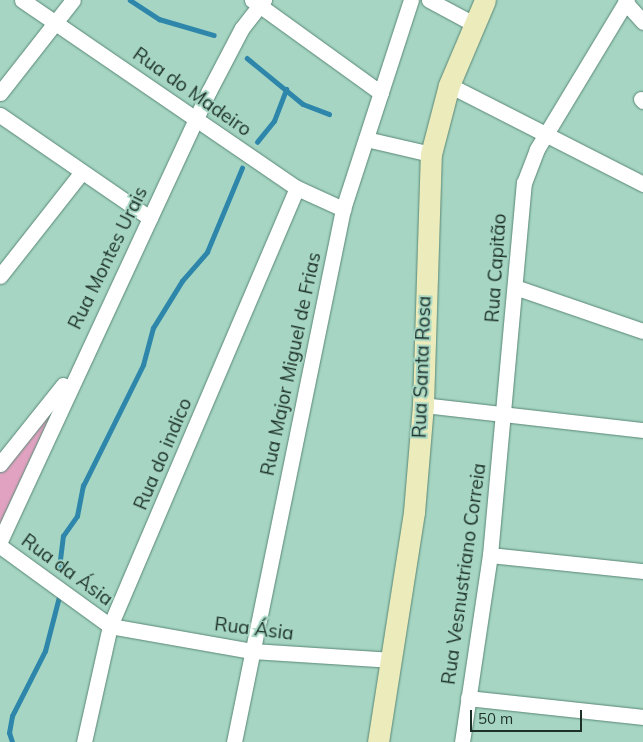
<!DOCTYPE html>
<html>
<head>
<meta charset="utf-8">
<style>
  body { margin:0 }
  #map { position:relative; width:643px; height:742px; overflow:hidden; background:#a6d6c3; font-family:Mulish,sans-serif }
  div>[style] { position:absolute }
  .green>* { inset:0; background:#e0a2c0 }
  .stream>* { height:4.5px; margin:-2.25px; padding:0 2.25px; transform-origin:2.25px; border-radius:2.25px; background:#2e87aa }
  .roads { filter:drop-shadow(0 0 1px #5a8776) drop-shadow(0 0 1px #5a8776) }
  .street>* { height:15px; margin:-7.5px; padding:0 7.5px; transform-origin:7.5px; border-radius:7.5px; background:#fff }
  .secondary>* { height:21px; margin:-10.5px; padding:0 10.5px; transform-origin:10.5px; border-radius:10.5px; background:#ecebbc }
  span { translate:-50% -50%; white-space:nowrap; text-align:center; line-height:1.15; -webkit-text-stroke:4px #a6d6c3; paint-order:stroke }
  .street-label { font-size:19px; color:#1e3129 }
  .scale { position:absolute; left:470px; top:710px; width:112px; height:22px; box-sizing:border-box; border:2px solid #1e3129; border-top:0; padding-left:6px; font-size:15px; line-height:18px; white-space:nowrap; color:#1e3129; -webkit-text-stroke:4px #a6d6c3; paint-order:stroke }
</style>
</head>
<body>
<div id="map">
  <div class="green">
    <i style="clip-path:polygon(58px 399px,0 524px,0 473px)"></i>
  </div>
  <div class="stream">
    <i style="left:130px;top:0;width:35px;rotate:33deg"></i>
    <i style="left:159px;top:19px;width:57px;rotate:16.2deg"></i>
    <i style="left:247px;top:58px;width:72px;rotate:39.4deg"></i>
    <i style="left:303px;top:104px;width:28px;rotate:21deg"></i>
    <i style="left:257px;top:142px;width:27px;rotate:-51deg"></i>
    <i style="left:274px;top:121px;width:34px;rotate:-69deg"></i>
    <i style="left:59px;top:568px;width:32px;rotate:-83deg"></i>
    <i style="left:63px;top:536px;width:24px;rotate:-55deg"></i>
    <i style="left:77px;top:516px;width:31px;rotate:-79deg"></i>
    <i style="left:83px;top:486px;width:135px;rotate:-63.6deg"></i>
    <i style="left:143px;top:365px;width:38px;rotate:-75deg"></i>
    <i style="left:153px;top:328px;width:55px;rotate:-58.3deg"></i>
    <i style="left:182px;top:281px;width:38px;rotate:-49deg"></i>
    <i style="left:207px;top:252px;width:91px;rotate:-67.4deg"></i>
    <i style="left:12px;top:742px;width:9px;rotate:-108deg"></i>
    <i style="left:9px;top:733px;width:17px;rotate:-80deg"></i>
    <i style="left:12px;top:716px;width:73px;rotate:-63.1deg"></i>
    <i style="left:45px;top:651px;width:60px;rotate:-75.5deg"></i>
  </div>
  <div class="roads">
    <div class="street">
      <i style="left:22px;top:0;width:333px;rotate:34.4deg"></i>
      <i style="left:297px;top:188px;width:51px;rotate:24.5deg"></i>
      <i style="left:252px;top:0;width:159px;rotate:35.8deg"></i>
      <i style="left:429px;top:0;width:49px;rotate:28.1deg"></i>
      <i style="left:625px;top:2px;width:27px;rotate:48deg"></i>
      <i style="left:449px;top:85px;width:218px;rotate:27deg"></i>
      <i style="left:0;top:93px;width:118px;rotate:-51.9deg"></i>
      <i style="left:641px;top:99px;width:3px;rotate:45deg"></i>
      <i style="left:0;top:115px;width:182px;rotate:34.5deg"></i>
      <i style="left:366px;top:139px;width:67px;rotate:13deg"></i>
      <i style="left:0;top:276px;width:131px;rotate:-51.8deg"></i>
      <i style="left:515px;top:287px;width:135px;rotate:19deg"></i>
      <i style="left:423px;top:405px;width:221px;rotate:6.5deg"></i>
      <i style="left:0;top:464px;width:101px;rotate:-51.4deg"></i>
      <i style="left:0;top:541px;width:496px;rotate:-65.1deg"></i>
      <i style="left:209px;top:91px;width:71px;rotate:-62.4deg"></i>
      <i style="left:242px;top:28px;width:36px;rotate:-52deg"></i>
      <i style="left:0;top:546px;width:136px;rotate:36deg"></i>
      <i style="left:110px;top:626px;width:144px;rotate:10deg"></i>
      <i style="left:252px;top:651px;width:141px;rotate:3.7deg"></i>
      <i style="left:490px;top:555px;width:154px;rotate:6deg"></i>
      <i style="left:468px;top:698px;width:176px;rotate:6.2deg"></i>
      <i style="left:84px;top:742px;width:119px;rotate:-77.4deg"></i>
      <i style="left:110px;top:626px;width:476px;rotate:-66.9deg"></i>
      <i style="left:234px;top:742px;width:544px;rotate:-78.44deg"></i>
      <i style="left:343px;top:209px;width:220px;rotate:-72deg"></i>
      <i style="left:462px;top:742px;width:189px;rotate:-81.5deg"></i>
      <i style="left:490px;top:555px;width:374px;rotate:-84.8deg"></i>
      <i style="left:524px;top:183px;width:36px;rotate:-69deg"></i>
      <i style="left:537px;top:149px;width:174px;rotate:-58.9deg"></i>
    </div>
    <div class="secondary">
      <i style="left:378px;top:742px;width:233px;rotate:-81.1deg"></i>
      <i style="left:414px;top:512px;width:107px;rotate:-85.2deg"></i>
      <i style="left:423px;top:405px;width:251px;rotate:-88.2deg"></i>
      <i style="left:431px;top:154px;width:71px;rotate:-75.4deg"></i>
      <i style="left:449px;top:85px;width:92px;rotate:-67deg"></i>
    </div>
  </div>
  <div class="street-label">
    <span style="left:192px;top:92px;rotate:35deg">Rua do Madeiro</span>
    <span style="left:108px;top:258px;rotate:-64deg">Rua Montes Urais</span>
    <span style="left:496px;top:268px;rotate:-86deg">Rua Capitão</span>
    <span style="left:291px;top:364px;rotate:-78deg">Rua Major Miguel de Frias</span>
    <span style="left:422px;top:367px;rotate:-88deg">Rua Santa Rosa</span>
    <span style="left:163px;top:454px;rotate:-67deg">Rua do indico</span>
    <span style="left:67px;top:570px;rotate:36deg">Rua da Ásia</span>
    <span style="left:464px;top:574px;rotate:-82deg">Rua Vesnustriano Correia</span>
    <span style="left:254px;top:629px;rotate:7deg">Rua Ásia</span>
  </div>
  <div class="scale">50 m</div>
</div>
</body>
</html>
